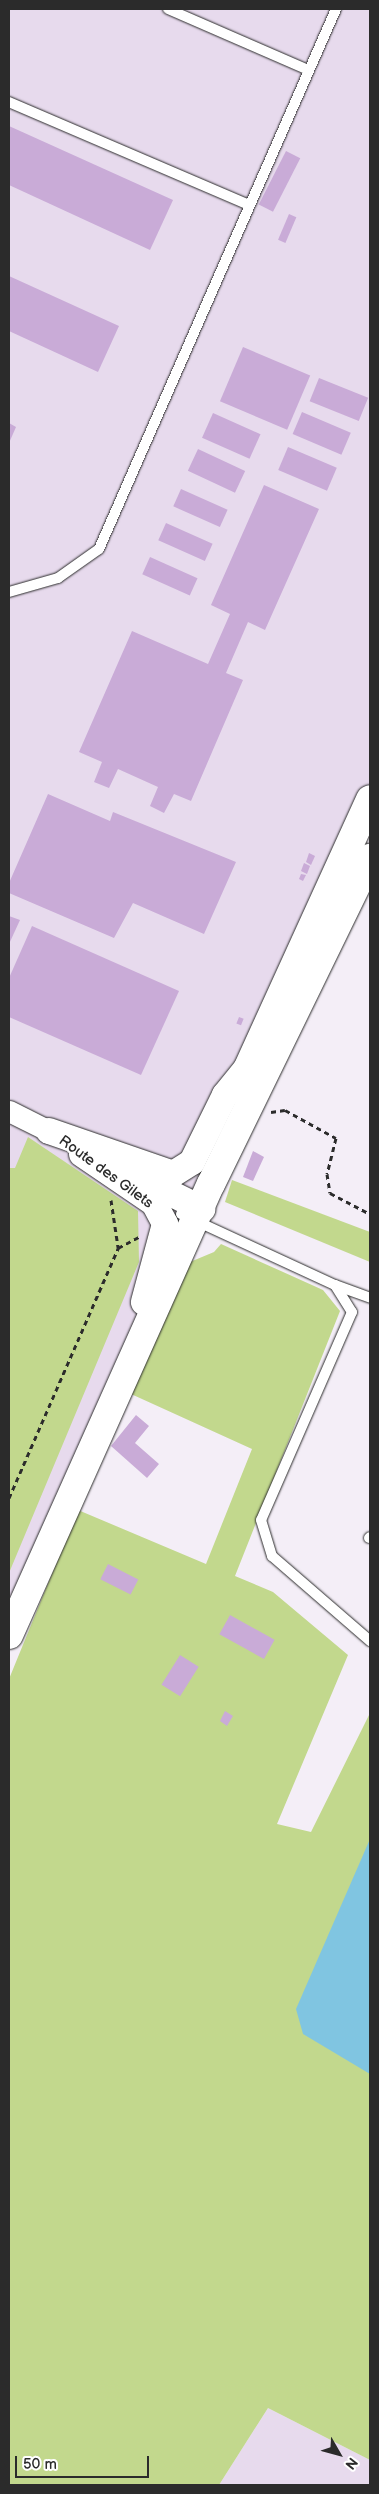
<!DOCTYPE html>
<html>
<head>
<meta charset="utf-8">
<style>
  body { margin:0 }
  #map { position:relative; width:379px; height:2494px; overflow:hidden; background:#f4eef7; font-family:"Balsamiq Sans",sans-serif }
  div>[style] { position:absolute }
  .built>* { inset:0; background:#e7daed }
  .green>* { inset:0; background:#c2d88d }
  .water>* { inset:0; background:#80c5e1 }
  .building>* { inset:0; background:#c9abd7; transform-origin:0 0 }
  .path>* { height:3px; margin-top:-1.5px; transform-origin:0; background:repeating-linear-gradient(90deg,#2b2b2b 0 5px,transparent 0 9px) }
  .roads { filter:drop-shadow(0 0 1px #2b2b2b) drop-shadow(0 0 1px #2b2b2b) }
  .service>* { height:10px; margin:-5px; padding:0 5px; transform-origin:5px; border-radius:5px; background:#fff }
  .minor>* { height:21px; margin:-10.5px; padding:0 10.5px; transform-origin:10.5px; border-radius:10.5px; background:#fff }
  .tertiary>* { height:26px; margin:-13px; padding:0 13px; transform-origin:13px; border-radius:13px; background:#fff }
  .secondary>* { height:28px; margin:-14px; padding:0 14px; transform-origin:14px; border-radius:14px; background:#fff }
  span { translate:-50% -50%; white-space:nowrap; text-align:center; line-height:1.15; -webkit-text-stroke:4.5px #fff; paint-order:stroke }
  .street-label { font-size:15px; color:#2b2b2b }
  .frame { position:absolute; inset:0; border:10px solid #2b2b2b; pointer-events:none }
  .north { position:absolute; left:314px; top:2429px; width:50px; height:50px; -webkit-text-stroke:4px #fff; paint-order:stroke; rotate:128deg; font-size:14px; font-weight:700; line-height:20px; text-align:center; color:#2b2b2b }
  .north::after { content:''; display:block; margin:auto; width:18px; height:22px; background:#2b2b2b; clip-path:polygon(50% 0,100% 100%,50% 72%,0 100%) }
  .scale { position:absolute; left:15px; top:2456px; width:134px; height:22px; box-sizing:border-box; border:2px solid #2b2b2b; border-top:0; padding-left:6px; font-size:15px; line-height:18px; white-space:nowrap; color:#2b2b2b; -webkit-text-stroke:4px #fff; paint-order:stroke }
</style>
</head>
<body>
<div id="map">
  <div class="built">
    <i style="clip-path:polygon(9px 9px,370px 9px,370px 798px,187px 1201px,9px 1614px)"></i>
    <i style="clip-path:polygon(268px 2408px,370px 2460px,370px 2485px,219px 2485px)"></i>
  </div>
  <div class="green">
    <i style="clip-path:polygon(28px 1137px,138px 1211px,139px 1262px,9px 1573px,9px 1168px,15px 1168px)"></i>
    <i style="clip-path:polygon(232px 1180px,370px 1232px,370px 1262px,225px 1202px)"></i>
    <i style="clip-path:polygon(221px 1244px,323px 1290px,340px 1311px,235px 1576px,273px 1592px,348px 1655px,277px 1824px,311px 1832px,370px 1713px,370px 2460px,268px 2408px,219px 2485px,9px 2485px,9px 1679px,78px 1510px,206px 1564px,252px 1449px,131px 1394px,190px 1262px,214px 1252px)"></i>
  </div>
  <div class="water">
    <i style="clip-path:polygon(370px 1839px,370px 2074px,303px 2034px,296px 2009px)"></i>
  </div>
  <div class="building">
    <i style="clip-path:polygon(9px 126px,173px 200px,150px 250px,9px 185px)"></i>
    <i style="left:286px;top:151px;width:16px;height:60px;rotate:27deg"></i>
    <i style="left:289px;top:214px;width:8px;height:28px;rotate:23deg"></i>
    <i style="clip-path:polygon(9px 276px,119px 326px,98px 372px,9px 331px)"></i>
    <i style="left:243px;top:347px;width:73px;height:59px;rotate:23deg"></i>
    <i style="left:319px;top:378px;width:53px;height:25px;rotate:22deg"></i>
    <i style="left:302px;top:412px;width:53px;height:24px;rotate:23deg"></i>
    <i style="left:213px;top:413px;width:52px;height:27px;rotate:24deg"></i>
    <i style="clip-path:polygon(9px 423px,16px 427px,9px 443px)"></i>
    <i style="left:288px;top:447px;width:53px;height:25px;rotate:23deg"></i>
    <i style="left:198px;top:449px;width:52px;height:24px;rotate:25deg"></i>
    <i style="clip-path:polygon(264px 485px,319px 509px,265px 630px,248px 622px,226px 673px,243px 680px,191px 801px,174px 794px,164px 813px,150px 806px,158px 787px,118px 769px,109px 788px,94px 782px,102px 762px,79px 752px,132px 631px,208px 664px,230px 614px,211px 605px)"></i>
    <i style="left:181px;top:489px;width:51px;height:19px;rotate:24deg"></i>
    <i style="left:166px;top:523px;width:51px;height:19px;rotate:24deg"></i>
    <i style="left:150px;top:557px;width:52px;height:19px;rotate:24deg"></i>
    <i style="clip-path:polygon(48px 794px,110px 821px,113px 812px,236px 862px,204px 934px,133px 903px,114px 938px,9px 893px,9px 883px)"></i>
    <i style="clip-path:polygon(309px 853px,315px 856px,311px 865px,306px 862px)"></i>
    <i style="clip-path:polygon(304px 863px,310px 866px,307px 874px,301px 871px)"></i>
    <i style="clip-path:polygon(301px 874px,306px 875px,303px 881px,299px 879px)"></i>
    <i style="clip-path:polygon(9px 916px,20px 920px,9px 944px)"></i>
    <i style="clip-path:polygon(32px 926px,179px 991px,141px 1075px,9px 1017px,9px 978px)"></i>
    <i style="left:239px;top:1017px;width:5px;height:7px;rotate:22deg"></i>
    <i style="clip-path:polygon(253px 1151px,264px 1157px,253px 1181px,243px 1177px)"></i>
    <i style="clip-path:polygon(136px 1415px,149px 1426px,135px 1443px,159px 1464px,147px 1478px,111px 1446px)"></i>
    <i style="left:108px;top:1564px;width:34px;height:17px;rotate:27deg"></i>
    <i style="left:230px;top:1615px;width:51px;height:22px;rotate:29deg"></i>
    <i style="left:180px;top:1655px;width:22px;height:35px;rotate:32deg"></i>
    <i style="clip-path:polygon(225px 1711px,233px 1716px,227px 1726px,220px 1721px)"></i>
  </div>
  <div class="path">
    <i style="left:271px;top:1112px;width:14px;rotate:-8deg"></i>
    <i style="left:285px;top:1110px;width:58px;rotate:28.8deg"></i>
    <i style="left:336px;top:1138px;width:37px;rotate:104deg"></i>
    <i style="left:327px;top:1174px;width:19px;rotate:81deg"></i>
    <i style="left:330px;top:1193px;width:45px;rotate:27.7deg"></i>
    <i style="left:111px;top:1200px;width:48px;rotate:81.5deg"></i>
    <i style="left:9px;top:1498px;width:273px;rotate:-66.4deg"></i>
    <i style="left:118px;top:1248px;width:24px;rotate:-28deg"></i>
  </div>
  <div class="roads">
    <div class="service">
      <i style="left:168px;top:9px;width:153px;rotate:23.5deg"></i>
      <i style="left:9px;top:102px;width:261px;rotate:23.2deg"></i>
      <i style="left:9px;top:592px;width:51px;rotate:-15.9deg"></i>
      <i style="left:58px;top:578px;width:50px;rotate:-35.3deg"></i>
      <i style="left:99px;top:549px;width:590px;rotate:-66.3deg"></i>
      <i style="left:181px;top:1214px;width:170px;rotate:24.8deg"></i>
      <i style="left:335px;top:1285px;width:32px;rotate:58deg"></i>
      <i style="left:352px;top:1312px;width:227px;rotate:113.6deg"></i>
      <i style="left:261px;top:1520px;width:38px;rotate:73deg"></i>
      <i style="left:272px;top:1556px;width:130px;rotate:40.9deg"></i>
      <i style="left:335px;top:1285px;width:37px;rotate:20deg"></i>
      <i style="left:369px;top:1538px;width:1px;rotate:-45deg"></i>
    </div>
    <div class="minor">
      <i style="left:9px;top:1111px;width:45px;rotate:26.6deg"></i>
    </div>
    <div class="tertiary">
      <i style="left:49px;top:1131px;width:131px;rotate:19.1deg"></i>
      <i style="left:173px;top:1174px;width:22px;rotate:-32deg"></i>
      <i style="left:192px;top:1162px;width:75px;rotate:-63.8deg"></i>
      <i style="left:225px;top:1095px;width:38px;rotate:-51deg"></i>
      <i style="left:82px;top:1154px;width:87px;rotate:34.2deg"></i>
      <i style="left:154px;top:1203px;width:24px;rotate:62deg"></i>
      <i style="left:165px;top:1224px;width:81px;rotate:105.1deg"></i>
      <i style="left:138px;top:1177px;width:72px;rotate:26.6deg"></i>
    </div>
    <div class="secondary">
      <i style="left:244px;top:1076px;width:304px;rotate:-65.5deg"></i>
      <i style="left:9px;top:1635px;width:494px;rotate:-65.9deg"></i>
      <i style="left:211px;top:1184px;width:363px;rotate:-64deg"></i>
    </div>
  </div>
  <div class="street-label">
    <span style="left:106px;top:1172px;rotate:36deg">Route des Gilets</span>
  </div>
  <div class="frame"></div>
  <div class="north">N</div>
  <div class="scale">50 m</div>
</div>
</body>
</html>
